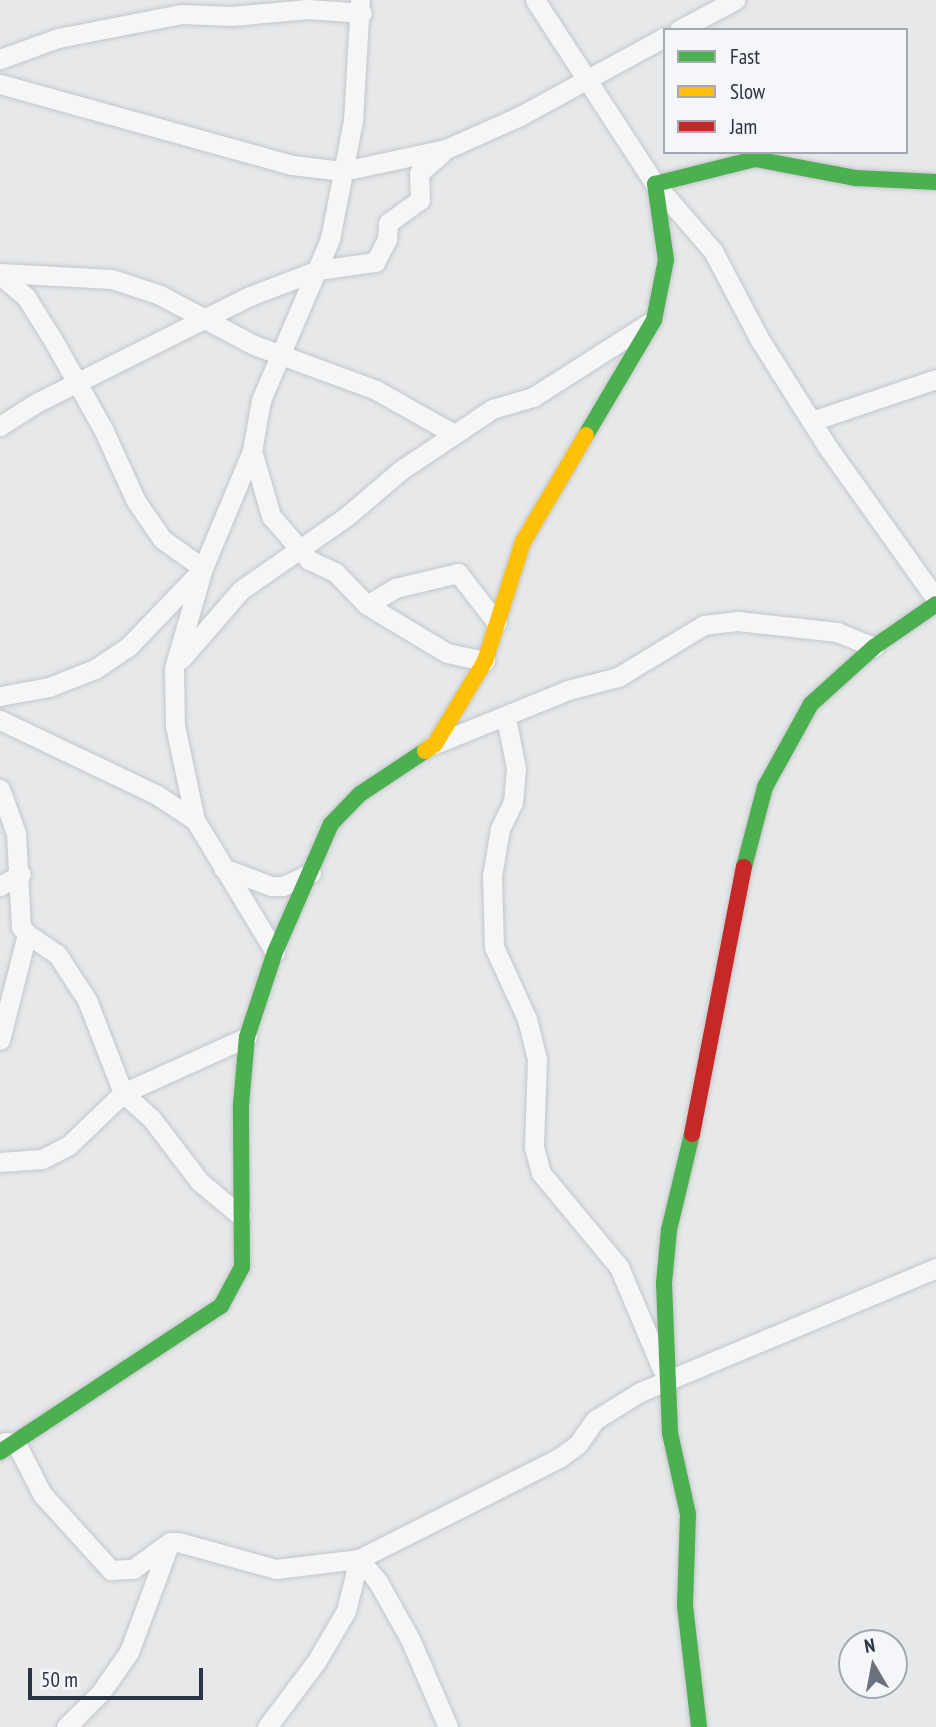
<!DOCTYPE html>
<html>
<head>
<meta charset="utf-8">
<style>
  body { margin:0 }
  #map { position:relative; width:936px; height:1727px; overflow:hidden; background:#e6e8ea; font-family:"PT Sans Narrow",sans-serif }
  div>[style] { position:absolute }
  .roads { filter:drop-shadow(0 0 2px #c4c6c8) drop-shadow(0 0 2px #c4c6c8) }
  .street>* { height:19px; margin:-9.5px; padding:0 9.5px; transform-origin:9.5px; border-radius:9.5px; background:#f5f6f7 }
  .fast>* { height:16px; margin:-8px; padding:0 8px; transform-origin:8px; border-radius:8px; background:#4caf50 }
  .slow>* { height:16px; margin:-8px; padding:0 8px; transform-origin:8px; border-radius:8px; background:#ffc107 }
  .jam>* { height:16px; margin:-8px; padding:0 8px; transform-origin:8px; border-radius:8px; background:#c62828 }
  span { translate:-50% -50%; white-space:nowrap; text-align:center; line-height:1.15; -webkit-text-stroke:5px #f4f6f9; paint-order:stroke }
  .legend { position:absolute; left:663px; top:28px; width:245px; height:126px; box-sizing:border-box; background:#f4f6f9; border:2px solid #a4a8b1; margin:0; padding:9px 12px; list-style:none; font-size:21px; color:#2b3445 }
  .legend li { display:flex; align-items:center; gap:14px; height:35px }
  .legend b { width:35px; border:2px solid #a4a8b1 }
  .north { position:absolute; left:838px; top:1629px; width:70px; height:70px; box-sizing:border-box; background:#f4f6f9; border:2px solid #a4a8b1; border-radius:50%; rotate:350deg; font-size:19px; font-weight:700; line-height:28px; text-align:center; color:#2b3445 }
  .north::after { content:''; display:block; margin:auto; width:24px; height:32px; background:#6c737f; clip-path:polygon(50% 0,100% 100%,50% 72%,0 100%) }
  .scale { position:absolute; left:28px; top:1668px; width:175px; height:32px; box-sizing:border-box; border:4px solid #2b3445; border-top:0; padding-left:9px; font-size:21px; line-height:24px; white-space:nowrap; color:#2b3445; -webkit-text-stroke:5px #f4f6f9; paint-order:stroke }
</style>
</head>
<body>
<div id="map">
  <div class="roads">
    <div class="street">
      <i style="left:535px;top:0;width:220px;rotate:56.9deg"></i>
      <i style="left:655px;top:184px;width:89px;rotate:49.1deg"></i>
      <i style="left:713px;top:251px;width:101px;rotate:62.2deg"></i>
      <i style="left:760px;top:340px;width:129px;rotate:57.7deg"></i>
      <i style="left:829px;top:449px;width:184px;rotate:54.5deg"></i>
      <i style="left:679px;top:30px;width:64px;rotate:-28.2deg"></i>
      <i style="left:0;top:59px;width:62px;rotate:-19.9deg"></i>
      <i style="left:58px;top:38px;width:125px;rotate:-11deg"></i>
      <i style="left:181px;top:14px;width:51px;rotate:2.2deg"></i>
      <i style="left:232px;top:16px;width:76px;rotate:-5.3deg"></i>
      <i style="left:308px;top:9px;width:54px;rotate:4.2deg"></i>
      <i style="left:0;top:84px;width:303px;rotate:15.5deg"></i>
      <i style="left:292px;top:165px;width:51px;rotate:6.7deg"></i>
      <i style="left:343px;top:171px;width:105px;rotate:-12.1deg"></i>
      <i style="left:446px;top:149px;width:79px;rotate:-24deg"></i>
      <i style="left:518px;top:117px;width:167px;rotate:-28.6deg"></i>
      <i style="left:0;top:273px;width:112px;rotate:3.1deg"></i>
      <i style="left:112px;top:279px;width:51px;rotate:18.4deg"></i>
      <i style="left:160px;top:295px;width:106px;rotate:28deg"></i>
      <i style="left:254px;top:345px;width:130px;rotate:20.2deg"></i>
      <i style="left:376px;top:390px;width:90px;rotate:29.4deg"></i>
      <i style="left:0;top:275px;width:34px;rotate:40deg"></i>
      <i style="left:26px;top:297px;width:51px;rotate:57.9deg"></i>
      <i style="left:53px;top:340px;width:102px;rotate:60.7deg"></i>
      <i style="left:103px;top:429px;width:79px;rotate:65.4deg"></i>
      <i style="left:136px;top:501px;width:46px;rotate:55.6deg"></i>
      <i style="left:162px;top:539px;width:50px;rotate:35.3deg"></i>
      <i style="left:812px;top:421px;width:131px;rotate:-18.7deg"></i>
      <i style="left:0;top:426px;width:43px;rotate:-32.6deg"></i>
      <i style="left:36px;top:403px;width:239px;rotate:-26.6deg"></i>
      <i style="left:250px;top:296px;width:73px;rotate:-20.9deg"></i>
      <i style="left:318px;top:270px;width:58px;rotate:-8deg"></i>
      <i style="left:375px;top:262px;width:26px;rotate:-62deg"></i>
      <i style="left:387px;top:239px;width:16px;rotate:-86deg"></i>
      <i style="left:388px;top:223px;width:39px;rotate:-36deg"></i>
      <i style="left:420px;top:200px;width:27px;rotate:-92deg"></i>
      <i style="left:419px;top:173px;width:30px;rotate:-41deg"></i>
      <i style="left:253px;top:454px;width:65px;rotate:73.8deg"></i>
      <i style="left:271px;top:516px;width:58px;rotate:49.2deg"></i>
      <i style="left:309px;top:560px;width:29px;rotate:25deg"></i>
      <i style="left:335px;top:572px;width:46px;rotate:45.9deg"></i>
      <i style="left:367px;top:605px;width:33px;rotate:-31deg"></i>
      <i style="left:395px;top:588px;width:65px;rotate:-13.4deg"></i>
      <i style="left:458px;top:573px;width:63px;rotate:52deg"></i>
      <i style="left:367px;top:605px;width:93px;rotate:31deg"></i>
      <i style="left:447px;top:653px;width:39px;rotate:12deg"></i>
      <i style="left:181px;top:659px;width:91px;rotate:-49deg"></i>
      <i style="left:241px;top:590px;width:129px;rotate:-34.9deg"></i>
      <i style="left:347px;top:516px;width:71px;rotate:-40.4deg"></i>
      <i style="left:401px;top:470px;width:110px;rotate:-33.8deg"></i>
      <i style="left:492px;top:409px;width:43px;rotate:-16.3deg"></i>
      <i style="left:533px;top:397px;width:138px;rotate:-32.5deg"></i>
      <i style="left:0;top:696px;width:50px;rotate:-10.4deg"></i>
      <i style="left:49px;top:687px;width:49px;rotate:-21.4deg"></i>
      <i style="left:95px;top:669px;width:40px;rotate:-34deg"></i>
      <i style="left:128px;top:647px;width:105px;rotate:-46.2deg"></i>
      <i style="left:506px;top:718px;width:51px;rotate:78.7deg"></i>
      <i style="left:516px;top:768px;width:34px;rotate:95deg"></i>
      <i style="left:513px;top:802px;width:30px;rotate:116deg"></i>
      <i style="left:500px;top:829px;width:48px;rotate:99.7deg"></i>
      <i style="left:492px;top:876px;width:71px;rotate:88.4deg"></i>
      <i style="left:494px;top:947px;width:79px;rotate:65.4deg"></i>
      <i style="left:527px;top:1019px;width:41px;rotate:76deg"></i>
      <i style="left:537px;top:1059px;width:88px;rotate:92deg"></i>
      <i style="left:534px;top:1147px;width:27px;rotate:75deg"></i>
      <i style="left:541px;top:1173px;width:122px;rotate:50.3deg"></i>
      <i style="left:619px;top:1267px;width:111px;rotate:67.1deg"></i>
      <i style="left:0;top:720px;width:174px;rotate:25.5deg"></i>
      <i style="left:157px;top:795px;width:45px;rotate:33.3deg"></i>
      <i style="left:435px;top:744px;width:144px;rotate:-22.1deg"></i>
      <i style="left:568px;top:690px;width:52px;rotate:-14.6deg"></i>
      <i style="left:618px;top:677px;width:100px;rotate:-31.2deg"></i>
      <i style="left:704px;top:625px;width:34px;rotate:-7deg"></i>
      <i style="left:738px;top:621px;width:100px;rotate:6.3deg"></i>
      <i style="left:837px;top:632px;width:40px;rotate:22deg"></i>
      <i style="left:0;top:789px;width:47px;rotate:70deg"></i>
      <i style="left:16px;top:833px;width:94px;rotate:87deg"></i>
      <i style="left:21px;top:927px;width:9px;rotate:49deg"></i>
      <i style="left:27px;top:934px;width:109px;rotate:104.3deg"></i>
      <i style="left:223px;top:868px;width:51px;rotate:20.6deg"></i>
      <i style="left:271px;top:886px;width:12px"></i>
      <i style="left:283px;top:886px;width:31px;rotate:-25deg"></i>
      <i style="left:0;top:886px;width:24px;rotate:-30deg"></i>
      <i style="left:27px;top:934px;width:36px;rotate:34deg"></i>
      <i style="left:57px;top:954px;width:55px;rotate:56.9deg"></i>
      <i style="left:87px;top:1000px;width:100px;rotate:68.8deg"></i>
      <i style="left:123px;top:1093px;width:38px;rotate:42deg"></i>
      <i style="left:151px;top:1118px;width:81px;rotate:52.6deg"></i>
      <i style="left:200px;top:1182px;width:53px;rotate:39.7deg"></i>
      <i style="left:275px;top:952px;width:154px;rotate:-121.2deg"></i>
      <i style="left:195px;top:820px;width:96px;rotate:-102deg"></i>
      <i style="left:175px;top:726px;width:58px;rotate:-91deg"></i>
      <i style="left:174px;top:668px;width:104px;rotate:-73.8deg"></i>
      <i style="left:203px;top:568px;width:127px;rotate:-67.3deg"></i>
      <i style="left:252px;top:451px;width:52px;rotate:-80deg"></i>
      <i style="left:261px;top:400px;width:175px;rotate:-66.8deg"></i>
      <i style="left:330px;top:239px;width:120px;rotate:-79deg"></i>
      <i style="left:353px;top:121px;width:121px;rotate:-86.7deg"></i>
      <i style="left:0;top:1162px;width:42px;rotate:-4.1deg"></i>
      <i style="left:42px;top:1159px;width:29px;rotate:-27deg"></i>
      <i style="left:68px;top:1146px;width:76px;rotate:-43.9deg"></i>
      <i style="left:123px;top:1093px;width:136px;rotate:-24.3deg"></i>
      <i style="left:5px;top:1442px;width:11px;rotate:5deg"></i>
      <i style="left:16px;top:1443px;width:57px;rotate:63deg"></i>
      <i style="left:42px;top:1494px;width:103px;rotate:47.8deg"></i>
      <i style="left:111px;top:1570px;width:22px;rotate:-3deg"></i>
      <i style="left:133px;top:1569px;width:46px;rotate:-36.1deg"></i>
      <i style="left:170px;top:1542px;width:8px"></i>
      <i style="left:178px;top:1542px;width:102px;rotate:15.4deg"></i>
      <i style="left:276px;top:1569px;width:84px;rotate:-6.9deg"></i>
      <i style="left:359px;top:1559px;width:224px;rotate:-26.8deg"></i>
      <i style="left:559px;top:1458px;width:24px;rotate:-36deg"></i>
      <i style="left:578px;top:1444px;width:29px;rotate:-55deg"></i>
      <i style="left:595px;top:1420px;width:53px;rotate:-31.9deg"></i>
      <i style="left:640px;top:1392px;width:321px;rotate:-22.7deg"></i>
      <i style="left:359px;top:1559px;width:30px;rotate:50deg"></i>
      <i style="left:378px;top:1582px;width:65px;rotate:60.7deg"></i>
      <i style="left:410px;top:1639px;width:96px;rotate:66.6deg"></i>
      <i style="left:66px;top:1727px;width:49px;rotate:-45deg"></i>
      <i style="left:101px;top:1692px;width:49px;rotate:-55deg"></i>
      <i style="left:129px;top:1652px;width:117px;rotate:-69.6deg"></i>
      <i style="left:267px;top:1727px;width:81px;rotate:-53deg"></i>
      <i style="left:316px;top:1662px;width:59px;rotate:-59.5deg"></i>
      <i style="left:346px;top:1611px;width:54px;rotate:-76deg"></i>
    </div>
    <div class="fast">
      <i style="left:586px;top:435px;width:134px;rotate:-59.4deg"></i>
      <i style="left:654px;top:320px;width:61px;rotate:-78.7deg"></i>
      <i style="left:666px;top:260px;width:77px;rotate:-98.2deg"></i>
      <i style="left:655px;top:184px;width:103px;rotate:-14deg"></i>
      <i style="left:755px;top:159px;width:103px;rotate:10.7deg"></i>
      <i style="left:856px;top:178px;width:80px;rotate:2.9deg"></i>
      <i style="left:744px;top:867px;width:83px;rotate:-75.3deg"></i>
      <i style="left:765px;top:787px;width:95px;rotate:-61deg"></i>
      <i style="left:811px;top:704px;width:85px;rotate:-42.1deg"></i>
      <i style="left:874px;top:647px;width:75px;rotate:-34.7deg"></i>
      <i style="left:692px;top:1134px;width:99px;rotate:103.5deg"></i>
      <i style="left:669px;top:1230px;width:53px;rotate:95.4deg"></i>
      <i style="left:664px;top:1283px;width:150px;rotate:87.7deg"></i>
      <i style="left:670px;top:1433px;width:83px;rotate:77.5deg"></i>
      <i style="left:688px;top:1514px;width:92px;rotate:91.9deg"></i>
      <i style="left:685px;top:1606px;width:122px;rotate:83.4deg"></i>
      <i style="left:0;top:1452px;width:265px;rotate:-33.5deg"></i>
      <i style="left:221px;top:1306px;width:44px;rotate:-61.7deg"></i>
      <i style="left:242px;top:1267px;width:162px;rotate:-90.4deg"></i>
      <i style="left:241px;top:1105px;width:68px;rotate:-85deg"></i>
      <i style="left:247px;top:1037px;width:89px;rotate:-71.8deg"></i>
      <i style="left:275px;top:952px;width:140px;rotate:-66.4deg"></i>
      <i style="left:331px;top:824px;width:42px;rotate:-46deg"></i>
      <i style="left:360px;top:794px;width:78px;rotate:-33.5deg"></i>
    </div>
    <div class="slow">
      <i style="left:425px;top:751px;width:12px;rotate:-35deg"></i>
      <i style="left:435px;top:744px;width:97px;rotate:-58.9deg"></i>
      <i style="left:485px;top:661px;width:125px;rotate:-72.3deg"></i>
      <i style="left:523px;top:542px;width:124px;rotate:-59.5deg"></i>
    </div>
    <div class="jam">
      <i style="left:692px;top:1134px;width:272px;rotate:-79deg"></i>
    </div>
  </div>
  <ul class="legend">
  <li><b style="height:9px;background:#4caf50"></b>Fast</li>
  <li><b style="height:9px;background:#ffc107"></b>Slow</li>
  <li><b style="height:9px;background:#c62828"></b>Jam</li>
  </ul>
  <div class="north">N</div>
  <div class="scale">50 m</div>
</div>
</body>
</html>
